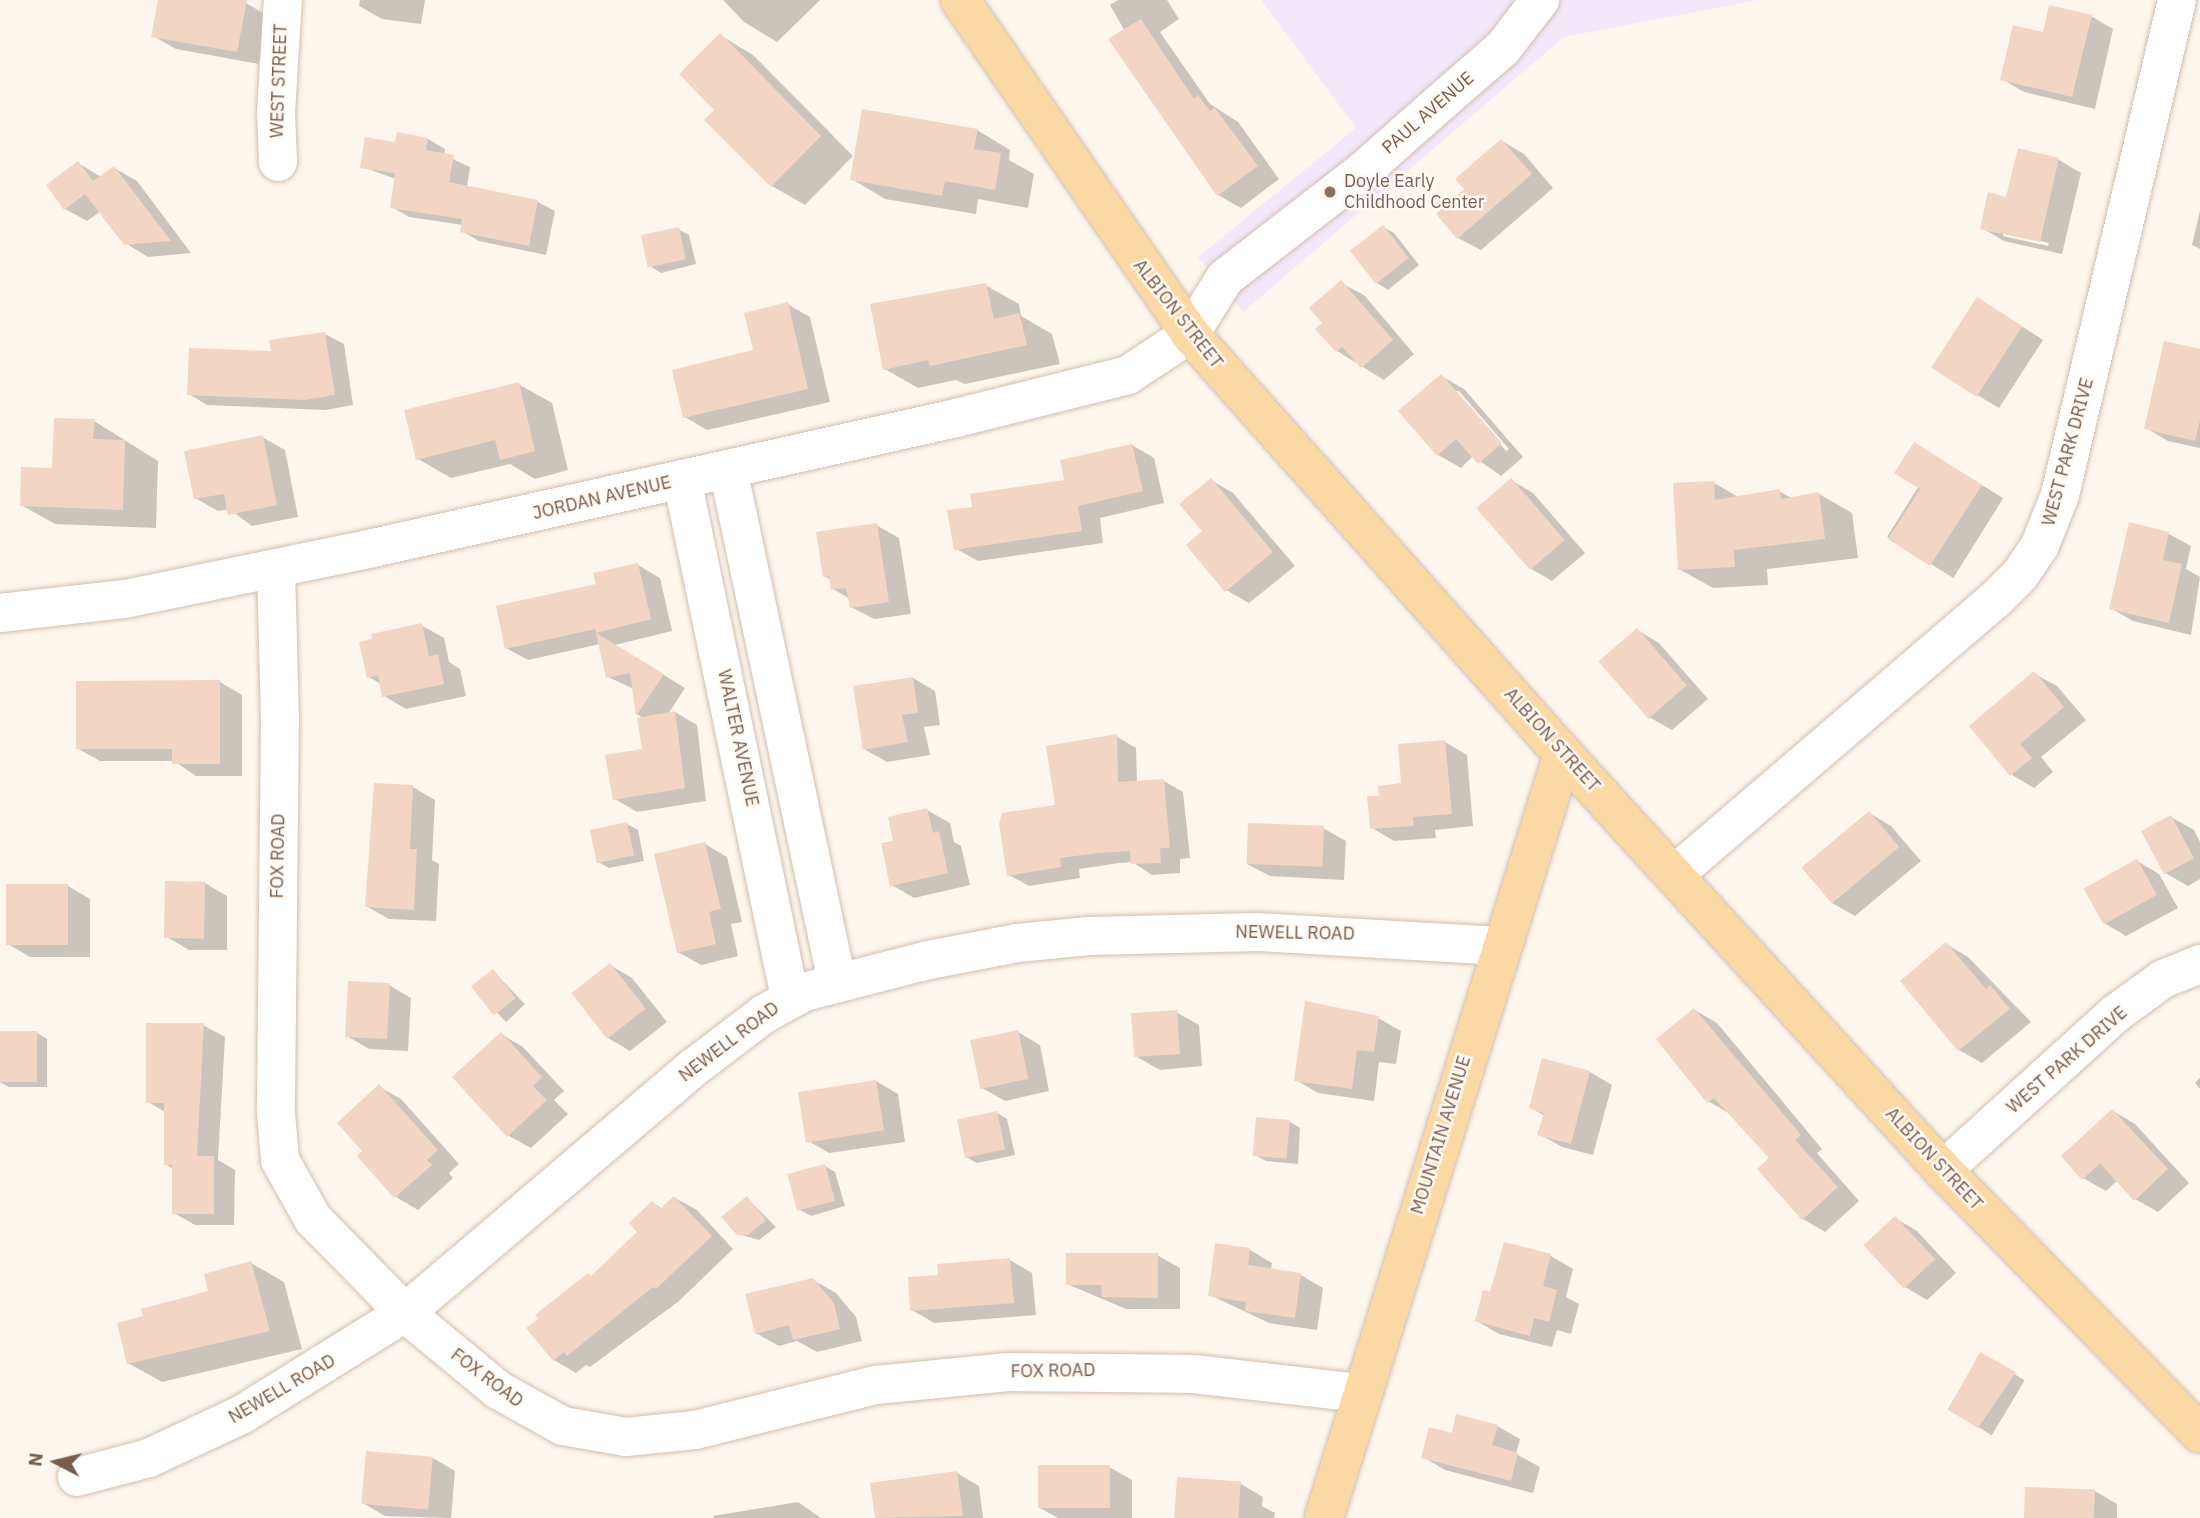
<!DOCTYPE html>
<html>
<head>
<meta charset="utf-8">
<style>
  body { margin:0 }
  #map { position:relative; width:2200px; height:1518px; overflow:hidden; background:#fdf6ec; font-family:"IBM Plex Sans",sans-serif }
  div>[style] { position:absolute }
  .education>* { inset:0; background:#f3e8fa }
  .shadow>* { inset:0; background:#0003; transform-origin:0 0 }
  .building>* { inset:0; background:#f3d5c3; transform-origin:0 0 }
  .roads { filter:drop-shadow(0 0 2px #d1beb0) drop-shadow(0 0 2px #d1beb0) }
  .minor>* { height:38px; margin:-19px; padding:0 19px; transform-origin:19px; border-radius:19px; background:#fff }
  .major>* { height:38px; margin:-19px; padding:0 19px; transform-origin:19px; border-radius:19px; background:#fbd9a5 }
  .dots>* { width:19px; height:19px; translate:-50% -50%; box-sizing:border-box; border:4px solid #fffaf3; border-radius:50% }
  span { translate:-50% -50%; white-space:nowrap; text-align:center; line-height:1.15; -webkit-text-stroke:5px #fffaf3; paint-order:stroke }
  .street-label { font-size:18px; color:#7a5c4d }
  .education-label { font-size:18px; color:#785e54 }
  .left { translate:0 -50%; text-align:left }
  .north { position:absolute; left:21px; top:1427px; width:70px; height:70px; -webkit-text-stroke:5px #fffaf3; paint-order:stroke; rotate:277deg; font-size:19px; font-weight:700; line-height:28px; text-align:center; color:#7a5c4d }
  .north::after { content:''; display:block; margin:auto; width:24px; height:32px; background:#7a5c4d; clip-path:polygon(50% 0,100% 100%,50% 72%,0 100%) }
</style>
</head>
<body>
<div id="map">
  <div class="education">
    <i style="clip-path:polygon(1261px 0,1758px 0,1564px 37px,1243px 312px,1198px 257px,1356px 128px)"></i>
  </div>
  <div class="shadow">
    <i style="clip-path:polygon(160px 0,229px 0,246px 3px,268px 16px,259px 64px,176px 49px,153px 36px)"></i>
    <i style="clip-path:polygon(360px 0,425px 0,421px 24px,382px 19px,359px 6px)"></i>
    <i style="clip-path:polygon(723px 0,820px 0,777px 42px,744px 22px)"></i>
    <i style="clip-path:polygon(1118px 0,1167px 0,1179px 19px,1160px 32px,1210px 104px,1238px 122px,1279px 179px,1241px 208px,1218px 195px,1110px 5px)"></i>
    <i style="clip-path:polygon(2091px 16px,2113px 29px,2095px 109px,2024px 92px,2002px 79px,2044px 34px)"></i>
    <i style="clip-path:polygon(720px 35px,753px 55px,853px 156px,805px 205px,772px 186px,717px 110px)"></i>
    <i style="clip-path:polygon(977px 130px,1010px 150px,1009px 160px,1034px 174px,1028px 208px,978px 199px,976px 214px,885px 199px,852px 179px)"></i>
    <i style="clip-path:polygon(398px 134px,428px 139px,445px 149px,444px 155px,470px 167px,467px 187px,538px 202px,555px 211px,546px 255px,479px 241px,462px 231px,463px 225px,409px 217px,392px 207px,396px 179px,362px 167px,396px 144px)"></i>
    <i style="clip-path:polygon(1502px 141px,1524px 154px,1553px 188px,1481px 250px,1458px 238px)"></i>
    <i style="clip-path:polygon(evenodd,2019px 151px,2059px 160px,2081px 173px,2062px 254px,2004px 241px,1982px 228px,2007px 199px,2019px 151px,2003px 232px,2049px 243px,2048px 246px,2003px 236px,2003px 232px)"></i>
    <i style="clip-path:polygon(78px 163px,101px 177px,114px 168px,137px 181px,191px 253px,148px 257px,125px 243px,101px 211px,87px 221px,65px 209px)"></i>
    <i style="clip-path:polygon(2200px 211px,2200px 249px,2192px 245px)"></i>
    <i style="clip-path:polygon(1383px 227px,1394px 233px,1419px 265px,1388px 290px,1377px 283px)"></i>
    <i style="clip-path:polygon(678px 229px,689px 235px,696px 264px,661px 273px,650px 266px)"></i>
    <i style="clip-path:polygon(1341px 283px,1364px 295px,1414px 354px,1384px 380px,1337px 351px,1324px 323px)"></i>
    <i style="clip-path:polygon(985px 285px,1019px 304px,1021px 316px,1052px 334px,1060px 364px,965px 384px,956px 380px,918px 388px,885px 369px)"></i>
    <i style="clip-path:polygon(787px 304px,810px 317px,830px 402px,707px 430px,685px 417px,755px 352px)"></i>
    <i style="clip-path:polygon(2000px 312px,2043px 340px,1999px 408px,1977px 395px)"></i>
    <i style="clip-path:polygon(325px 334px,344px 344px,353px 405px,325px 410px,207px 405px,189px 394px,273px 352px)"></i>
    <i style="clip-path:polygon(2200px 351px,2200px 448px,2168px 441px,2146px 428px)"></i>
    <i style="clip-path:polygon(evenodd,1441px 376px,1464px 389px,1523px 457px,1501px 476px,1473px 456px,1461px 468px,1438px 455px,1441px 376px,1454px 391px,1459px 391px,1509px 449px,1506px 451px,1454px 391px)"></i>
    <i style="clip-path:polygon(518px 384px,552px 403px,568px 470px,535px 479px,510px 464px,451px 478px,418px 459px)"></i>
    <i style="clip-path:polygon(94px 421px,158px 461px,156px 528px,55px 524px,21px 505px)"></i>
    <i style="clip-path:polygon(262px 437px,285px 450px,298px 517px,252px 526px,229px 509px,218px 511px,195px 498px)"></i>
    <i style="clip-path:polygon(1132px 445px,1154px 458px,1164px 503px,1100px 518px,1103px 543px,978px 561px,955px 548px,974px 508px,1066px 481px)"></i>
    <i style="left:1937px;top:457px;width:78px;height:94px;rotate:32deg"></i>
    <i style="clip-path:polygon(1211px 480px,1233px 493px,1295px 566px,1249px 603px,1226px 590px,1204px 532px)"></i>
    <i style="clip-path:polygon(1511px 480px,1533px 493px,1585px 553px,1552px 581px,1530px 568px)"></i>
    <i style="clip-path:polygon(1714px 483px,1740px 498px,1779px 491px,1793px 499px,1819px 494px,1852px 513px,1858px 558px,1767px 569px,1768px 585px,1713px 588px,1679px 569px)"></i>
    <i style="clip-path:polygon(876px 525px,899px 538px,911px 614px,874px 619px,851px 607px,850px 599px,833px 589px,831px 580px,824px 576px)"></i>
    <i style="clip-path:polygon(2169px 534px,2191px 546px,2186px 569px,2200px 577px,2191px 635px,2133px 621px,2111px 608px)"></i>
    <i style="clip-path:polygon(638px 565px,660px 578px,672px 631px,615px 645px,685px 688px,668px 714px,675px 712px,697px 725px,706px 801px,637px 812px,615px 799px,644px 750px,644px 718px,638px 715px,634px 689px,608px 677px,600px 644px,528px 660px,506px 648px,598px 585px)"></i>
    <i style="clip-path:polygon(421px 625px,444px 638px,449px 662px,460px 669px,466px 696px,406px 709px,384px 696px,381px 684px,369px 677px)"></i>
    <i style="clip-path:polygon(1637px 630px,1659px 643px,1708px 699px,1672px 730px,1649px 717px)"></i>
    <i style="clip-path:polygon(2035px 674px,2057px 686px,2086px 720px,2041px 757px,2053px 772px,2034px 788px,2012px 775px)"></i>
    <i style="clip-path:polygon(913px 678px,935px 691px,940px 725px,924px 727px,930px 755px,887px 762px,864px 749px)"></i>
    <i style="clip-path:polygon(220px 682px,242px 695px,242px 776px,196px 776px,174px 761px,100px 761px,77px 748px)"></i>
    <i style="clip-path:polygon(1116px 736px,1136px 748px,1137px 782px,1164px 781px,1183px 792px,1190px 858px,1180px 859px,1180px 873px,1152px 875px,1132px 862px,1119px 863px,1079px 869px,1080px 878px,1029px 886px,1009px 875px,1057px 806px)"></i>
    <i style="clip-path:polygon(1445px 742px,1467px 755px,1473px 826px,1435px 830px,1436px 838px,1394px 841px,1372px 828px,1381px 797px,1403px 785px)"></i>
    <i style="clip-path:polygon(413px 787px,435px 800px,432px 860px,439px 864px,436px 921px,389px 919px,366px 906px)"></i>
    <i style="clip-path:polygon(927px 810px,950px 823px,954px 842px,961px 846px,970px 885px,914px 898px,892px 885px,895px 842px)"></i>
    <i style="clip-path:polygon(1869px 813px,1891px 826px,1921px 861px,1855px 916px,1832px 903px)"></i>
    <i style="clip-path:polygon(2171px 817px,2194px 830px,2200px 842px,2200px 879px,2188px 886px,2165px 873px)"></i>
    <i style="clip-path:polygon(627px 824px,638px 830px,644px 861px,609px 868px,598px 862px)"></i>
    <i style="clip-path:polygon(1323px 828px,1346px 841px,1344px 880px,1270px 876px,1247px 864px)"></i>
    <i style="clip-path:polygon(705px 844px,727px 857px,742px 922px,731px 924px,738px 956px,701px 965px,678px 952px)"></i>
    <i style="clip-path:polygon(2137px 861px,2159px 874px,2178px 908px,2126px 936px,2104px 923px)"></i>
    <i style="clip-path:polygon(205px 883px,227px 896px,227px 950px,189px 950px,167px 937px)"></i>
    <i style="clip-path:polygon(68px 886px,90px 899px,90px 957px,30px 957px,8px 944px)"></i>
    <i style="clip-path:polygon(1946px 944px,1968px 957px,2031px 1022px,1982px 1063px,1959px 1050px,1902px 981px)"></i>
    <i style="clip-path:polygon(610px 965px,632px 978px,667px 1022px,630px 1051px,608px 1038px)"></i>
    <i style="left:493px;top:971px;width:46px;height:26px;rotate:46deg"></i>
    <i style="clip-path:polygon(389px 985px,411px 998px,408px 1051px,369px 1049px,347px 1036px)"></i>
    <i style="clip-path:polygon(1695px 1010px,1717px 1023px,1822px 1149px,1817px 1153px,1859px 1201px,1825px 1232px,1803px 1219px,1772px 1158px,1732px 1115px,1708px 1101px)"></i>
    <i style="clip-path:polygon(1176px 1012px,1199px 1025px,1202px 1066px,1160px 1070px,1137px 1057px)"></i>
    <i style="clip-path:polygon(1378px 1018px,1401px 1031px,1396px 1064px,1379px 1062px,1374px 1101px,1318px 1093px,1296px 1080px)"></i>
    <i style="clip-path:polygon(203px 1025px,225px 1037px,218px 1160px,235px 1170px,234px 1225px,195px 1225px,174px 1213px,174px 1169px,165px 1164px,165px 1112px,148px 1102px)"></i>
    <i style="clip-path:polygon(1018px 1032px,1040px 1045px,1049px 1091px,1005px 1101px,982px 1088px)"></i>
    <i style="clip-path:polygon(0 1033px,37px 1033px,47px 1039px,47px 1087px,9px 1087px,0 1082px)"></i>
    <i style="clip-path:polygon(501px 1034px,523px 1047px,564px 1091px,554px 1100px,568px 1114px,531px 1148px,509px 1136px)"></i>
    <i style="clip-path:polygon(1544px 1060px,1590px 1072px,1612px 1085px,1593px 1155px,1562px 1147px,1539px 1134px,1545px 1116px,1531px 1108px)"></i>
    <i style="clip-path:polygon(2200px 1078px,2200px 1089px,2195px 1083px)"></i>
    <i style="clip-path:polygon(876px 1081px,898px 1094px,905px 1142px,829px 1153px,807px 1140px)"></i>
    <i style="clip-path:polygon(379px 1087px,401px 1099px,459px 1164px,449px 1173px,453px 1178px,418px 1210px,396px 1197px,359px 1156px,365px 1151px)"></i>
    <i style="clip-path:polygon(2113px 1111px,2135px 1124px,2189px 1183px,2158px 1212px,2135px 1199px,2118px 1180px,2106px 1191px,2083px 1178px)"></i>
    <i style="clip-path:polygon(997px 1113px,1007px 1119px,1015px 1155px,977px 1163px,966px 1157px)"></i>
    <i style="clip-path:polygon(1290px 1122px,1300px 1128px,1298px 1164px,1266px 1161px,1255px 1155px)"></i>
    <i style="clip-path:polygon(825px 1166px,835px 1172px,845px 1206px,811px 1216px,800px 1210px)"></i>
    <i style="clip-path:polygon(675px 1198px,697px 1210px,733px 1249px,679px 1301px,590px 1367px,586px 1365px,576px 1373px,554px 1360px,592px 1277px,639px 1232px,653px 1203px,663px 1209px)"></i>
    <i style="clip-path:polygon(747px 1198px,776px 1227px,759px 1240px,738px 1234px)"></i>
    <i style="clip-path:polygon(1895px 1218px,1917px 1231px,1956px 1273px,1927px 1300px,1905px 1287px)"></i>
    <i style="clip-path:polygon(1505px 1244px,1551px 1256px,1573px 1269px,1566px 1297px,1579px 1304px,1571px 1334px,1557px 1330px,1552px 1347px,1499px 1334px,1477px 1321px,1492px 1294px)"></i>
    <i style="clip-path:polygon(1216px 1245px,1250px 1250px,1272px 1263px,1271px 1270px,1301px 1275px,1323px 1288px,1317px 1330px,1269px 1323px,1210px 1295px)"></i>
    <i style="clip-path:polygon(1157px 1255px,1180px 1268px,1180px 1309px,1126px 1309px,1067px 1284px)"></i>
    <i style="clip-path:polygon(1010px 1260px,1032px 1273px,1036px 1315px,934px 1323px,912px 1310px,939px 1276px)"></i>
    <i style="clip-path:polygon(251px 1263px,284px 1282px,302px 1349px,162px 1382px,128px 1363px,145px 1318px,210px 1292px)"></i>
    <i style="clip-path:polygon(813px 1280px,836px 1293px,856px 1317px,862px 1341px,817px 1352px,797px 1341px,779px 1346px,756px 1333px)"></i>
    <i style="left:1981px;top:1354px;width:51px;height:64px;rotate:31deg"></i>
    <i style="clip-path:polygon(1497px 1426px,1520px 1439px,1516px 1454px,1540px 1467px,1533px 1493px,1445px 1470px,1423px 1457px)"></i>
    <i style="clip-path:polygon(433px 1458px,455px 1471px,451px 1518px,385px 1516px,363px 1503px)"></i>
    <i style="clip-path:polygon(1109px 1467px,1132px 1480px,1132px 1518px,1058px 1518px,1040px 1508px)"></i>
    <i style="clip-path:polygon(957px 1473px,979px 1486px,983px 1518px,877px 1518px,872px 1484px)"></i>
    <i style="clip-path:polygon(1241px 1484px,1263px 1497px,1262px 1506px,1275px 1513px,1274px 1518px,1175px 1518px)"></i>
    <i style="clip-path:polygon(2095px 1491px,2117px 1504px,2117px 1518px,2026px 1518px)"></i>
    <i style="clip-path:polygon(798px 1502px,821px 1518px,714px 1518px,713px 1516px)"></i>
  </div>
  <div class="building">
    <i style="clip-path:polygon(158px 0,247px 0,237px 52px,151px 37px)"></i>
    <i style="clip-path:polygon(2049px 5px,2092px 15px,2072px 97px,2000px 80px,2013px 25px,2043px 32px)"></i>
    <i style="clip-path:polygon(1141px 19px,1194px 99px,1198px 95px,1210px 111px,1215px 108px,1258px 166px,1217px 196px,1108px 39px)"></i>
    <i style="clip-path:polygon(720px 33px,821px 136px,771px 187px,704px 120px,714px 110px,679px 74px)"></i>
    <i style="clip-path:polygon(862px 109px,978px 129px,974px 149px,1001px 153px,995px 190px,945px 181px,942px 196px,850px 180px)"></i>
    <i style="clip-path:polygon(397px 132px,428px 138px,426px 150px,454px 155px,449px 182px,538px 200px,529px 246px,460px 232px,462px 219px,390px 208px,395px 173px,360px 168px,365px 137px,395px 142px)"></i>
    <i style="clip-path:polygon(1501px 139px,1532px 174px,1457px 239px,1436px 214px,1464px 189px,1455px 179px)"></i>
    <i style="clip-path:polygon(2018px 148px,2059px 158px,2040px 242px,1980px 229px,1988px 192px,2006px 197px)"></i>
    <i style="clip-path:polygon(78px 161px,93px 181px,114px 166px,171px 241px,124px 245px,85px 194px,64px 210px,46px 185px)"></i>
    <i style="left:1383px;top:225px;width:42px;height:42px;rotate:52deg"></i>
    <i style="left:679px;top:227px;width:33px;height:39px;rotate:78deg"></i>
    <i style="clip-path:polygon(1341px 280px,1393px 340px,1361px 368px,1342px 347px,1336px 352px,1315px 329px,1322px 323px,1309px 308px)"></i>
    <i style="clip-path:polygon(986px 283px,994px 319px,1019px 313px,1027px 345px,930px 366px,928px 360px,883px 370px,870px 304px)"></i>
    <i style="left:1977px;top:297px;width:54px;height:84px;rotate:33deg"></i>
    <i style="clip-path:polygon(788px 302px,808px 389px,683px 418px,672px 370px,753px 350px,744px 313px)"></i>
    <i style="clip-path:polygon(325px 332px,335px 395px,305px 400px,187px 395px,189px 348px,271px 351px,269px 340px)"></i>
    <i style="clip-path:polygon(2164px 341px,2200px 349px,2200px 420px,2195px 441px,2144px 429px)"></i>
    <i style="clip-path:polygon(1441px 374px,1502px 443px,1478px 464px,1456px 439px,1437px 456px,1398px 411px)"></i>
    <i style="clip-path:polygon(519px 382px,535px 451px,500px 460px,495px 440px,416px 460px,404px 410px)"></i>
    <i style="clip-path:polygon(54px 418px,95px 419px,93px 439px,125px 440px,123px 510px,20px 506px,21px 467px,52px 468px)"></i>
    <i style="clip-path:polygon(263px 435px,277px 505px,228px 515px,224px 494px,194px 499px,184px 451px)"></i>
    <i style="clip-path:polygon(1914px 442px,1982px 485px,1930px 566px,1888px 539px,1920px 489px,1894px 473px)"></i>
    <i style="clip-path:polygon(1132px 444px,1143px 491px,1078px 506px,1082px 531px,954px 550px,947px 510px,972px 507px,970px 494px,1064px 480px,1060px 460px)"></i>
    <i style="clip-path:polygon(1211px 478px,1273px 552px,1225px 592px,1186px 545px,1202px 531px,1179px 504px)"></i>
    <i style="left:1511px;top:478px;width:82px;height:46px;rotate:49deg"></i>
    <i style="clip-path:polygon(1714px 481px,1715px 500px,1780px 489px,1781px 499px,1819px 492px,1825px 539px,1734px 550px,1735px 567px,1678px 570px,1673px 483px)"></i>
    <i style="clip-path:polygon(2129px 522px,2169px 532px,2163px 560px,2182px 564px,2169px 623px,2109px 609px)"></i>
    <i style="clip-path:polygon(877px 523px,889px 602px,850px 608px,846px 588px,831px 590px,829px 576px,823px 577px,816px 532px)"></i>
    <i style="clip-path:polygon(638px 563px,651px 619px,596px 633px,664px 674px,636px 716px,630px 673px,606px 678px,595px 629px,505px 649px,496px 606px,596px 584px,593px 573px)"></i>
    <i style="clip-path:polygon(422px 623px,429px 656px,438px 654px,444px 684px,382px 697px,378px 675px,367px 678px,359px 642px,372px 639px,371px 634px)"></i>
    <i style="left:1637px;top:628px;width:76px;height:51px;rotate:49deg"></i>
    <i style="clip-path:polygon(2034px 671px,2064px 707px,2020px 744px,2032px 758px,2010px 776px,1969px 726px)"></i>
    <i style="clip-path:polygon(913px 677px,918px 713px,902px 715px,908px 742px,863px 750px,853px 686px)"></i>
    <i style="clip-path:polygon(220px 680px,220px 764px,172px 764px,172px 749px,76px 749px,76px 681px)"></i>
    <i style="clip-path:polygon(675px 711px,685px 788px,613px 800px,605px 755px,642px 749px,637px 718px)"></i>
    <i style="clip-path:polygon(1117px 734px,1118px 782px,1164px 779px,1170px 848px,1160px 848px,1161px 863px,1131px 864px,1130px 851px,1098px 853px,1060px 858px,1061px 867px,1007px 876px,999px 824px,1002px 813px,1055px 805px,1046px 746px)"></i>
    <i style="clip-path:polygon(1445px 740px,1452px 814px,1413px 817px,1414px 826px,1370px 829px,1367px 796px,1379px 796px,1378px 786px,1401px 783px,1398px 744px)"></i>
    <i style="clip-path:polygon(374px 783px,413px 785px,410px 849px,417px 849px,414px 910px,365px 907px)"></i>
    <i style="clip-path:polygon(927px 808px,933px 833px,939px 831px,948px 873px,890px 886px,881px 843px,893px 841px,888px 817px)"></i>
    <i style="left:1869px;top:811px;width:47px;height:88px;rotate:50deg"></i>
    <i style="left:2171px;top:815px;width:49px;height:34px;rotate:62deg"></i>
    <i style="left:627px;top:822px;width:34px;height:38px;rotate:78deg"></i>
    <i style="left:1248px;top:823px;width:76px;height:41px;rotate:2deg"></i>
    <i style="clip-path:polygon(705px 842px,721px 909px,709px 912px,716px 944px,677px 953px,654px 854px)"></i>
    <i style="left:2137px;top:859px;width:41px;height:61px;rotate:61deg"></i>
    <i style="left:165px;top:881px;width:40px;height:57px;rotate:1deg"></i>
    <i style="left:6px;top:884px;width:62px;height:61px"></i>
    <i style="clip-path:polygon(1946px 942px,1986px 989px,1990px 985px,2010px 1009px,1958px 1051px,1900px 981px)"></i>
    <i style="left:610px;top:963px;width:58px;height:49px;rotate:52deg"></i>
    <i style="left:493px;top:969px;width:37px;height:28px;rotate:52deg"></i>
    <i style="left:348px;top:981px;width:42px;height:56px;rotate:3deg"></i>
    <i style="clip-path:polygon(1305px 1001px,1379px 1016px,1374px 1052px,1357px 1050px,1352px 1089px,1294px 1081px)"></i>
    <i style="clip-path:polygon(1694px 1008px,1801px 1135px,1795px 1140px,1838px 1187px,1802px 1220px,1757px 1169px,1769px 1158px,1714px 1098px,1707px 1103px,1656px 1039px)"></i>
    <i style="left:1177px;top:1010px;width:44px;height:46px;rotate:86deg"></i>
    <i style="clip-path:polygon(146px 1023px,204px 1023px,197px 1156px,214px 1156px,214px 1214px,172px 1214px,172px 1165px,164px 1165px,164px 1103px,146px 1103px)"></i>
    <i style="left:1018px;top:1030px;width:50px;height:49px;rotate:78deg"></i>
    <i style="left:0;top:1031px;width:37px;height:51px"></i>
    <i style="clip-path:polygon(501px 1032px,542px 1077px,533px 1086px,547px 1100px,507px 1137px,452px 1077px)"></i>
    <i style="clip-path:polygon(1542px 1058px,1590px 1071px,1571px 1144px,1537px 1135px,1544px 1113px,1529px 1108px)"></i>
    <i style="left:876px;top:1080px;width:51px;height:79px;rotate:81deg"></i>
    <i style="clip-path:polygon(379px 1084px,438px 1150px,427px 1160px,432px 1165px,394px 1198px,357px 1156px,362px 1151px,337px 1123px)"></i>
    <i style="clip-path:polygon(2112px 1109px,2168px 1169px,2134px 1201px,2100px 1163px,2082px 1180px,2061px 1156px)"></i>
    <i style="left:997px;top:1111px;width:39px;height:41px;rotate:78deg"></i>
    <i style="left:1256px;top:1117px;width:34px;height:39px;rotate:5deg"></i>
    <i style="left:825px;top:1164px;width:38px;height:39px;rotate:75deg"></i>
    <i style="clip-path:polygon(674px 1196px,712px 1236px,656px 1289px,653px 1287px,567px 1356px,564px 1352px,553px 1361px,526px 1328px,538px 1319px,535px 1315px,588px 1273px,591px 1276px,637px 1232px,629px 1223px,652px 1201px,660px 1209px)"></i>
    <i style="clip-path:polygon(747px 1196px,766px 1220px,748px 1235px,737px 1235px,721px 1217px)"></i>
    <i style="left:1895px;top:1216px;width:59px;height:43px;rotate:47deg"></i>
    <i style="clip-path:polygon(1504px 1242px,1551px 1254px,1543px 1286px,1557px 1290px,1549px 1322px,1534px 1318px,1530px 1336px,1475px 1321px,1483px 1290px,1490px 1292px)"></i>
    <i style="clip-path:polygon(1215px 1243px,1250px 1248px,1248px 1265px,1301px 1273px,1295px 1318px,1245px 1311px,1246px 1302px,1208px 1296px)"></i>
    <i style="clip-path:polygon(1066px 1253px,1158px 1253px,1158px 1298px,1102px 1297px,1101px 1285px,1066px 1285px)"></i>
    <i style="clip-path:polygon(1010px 1258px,1014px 1303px,910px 1311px,908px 1277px,938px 1275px,937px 1264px)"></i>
    <i style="clip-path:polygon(251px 1261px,270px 1331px,127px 1364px,117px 1323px,143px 1316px,141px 1309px,208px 1291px,204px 1274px)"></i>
    <i style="clip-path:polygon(813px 1278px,834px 1303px,840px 1329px,793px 1340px,789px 1325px,755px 1334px,745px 1294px)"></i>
    <i style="clip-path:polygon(1980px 1352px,2016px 1372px,1978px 1428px,1948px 1410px)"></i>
    <i style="clip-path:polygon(1456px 1414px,1498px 1425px,1492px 1445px,1518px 1453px,1511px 1481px,1421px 1458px,1429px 1427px,1452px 1433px)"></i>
    <i style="left:366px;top:1451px;width:67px;height:53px;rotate:5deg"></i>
    <i style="left:1110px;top:1465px;width:43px;height:72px;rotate:90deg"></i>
    <i style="clip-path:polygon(957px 1471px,963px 1516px,875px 1518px,870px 1483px)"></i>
    <i style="left:1177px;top:1477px;width:64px;height:41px;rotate:4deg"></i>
    <i style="left:2025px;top:1487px;width:70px;height:31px;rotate:2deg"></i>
  </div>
  <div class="roads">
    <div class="minor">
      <i style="left:278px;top:162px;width:49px;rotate:-92.3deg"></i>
      <i style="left:276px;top:113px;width:113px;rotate:-86.5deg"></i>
      <i style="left:728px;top:469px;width:524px;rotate:78deg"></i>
      <i style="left:682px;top:479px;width:530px;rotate:78.24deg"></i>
      <i style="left:276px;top:568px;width:150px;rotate:88.5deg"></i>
      <i style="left:280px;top:718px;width:395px;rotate:90.6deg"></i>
      <i style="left:276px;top:1113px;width:47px;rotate:85.1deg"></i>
      <i style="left:280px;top:1160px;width:68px;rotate:60.8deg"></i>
      <i style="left:313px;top:1219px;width:132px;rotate:45.6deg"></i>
      <i style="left:405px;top:1313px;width:121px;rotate:39.6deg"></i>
      <i style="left:498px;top:1390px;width:74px;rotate:29deg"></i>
      <i style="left:563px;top:1426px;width:64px;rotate:9.9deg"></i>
      <i style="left:626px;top:1437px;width:69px;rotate:-5.8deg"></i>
      <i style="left:695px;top:1430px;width:187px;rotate:-14deg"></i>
      <i style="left:876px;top:1385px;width:133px;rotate:-5.6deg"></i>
      <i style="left:1008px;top:1372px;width:185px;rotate:0.6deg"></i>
      <i style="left:1193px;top:1374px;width:169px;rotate:6.5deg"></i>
      <i style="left:0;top:613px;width:126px;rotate:-6.4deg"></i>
      <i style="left:125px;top:599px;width:253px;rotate:-11.6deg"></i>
      <i style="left:373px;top:548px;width:593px;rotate:-12.56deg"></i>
      <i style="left:952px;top:419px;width:181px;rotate:-14deg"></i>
      <i style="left:1128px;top:375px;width:74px;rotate:-33.5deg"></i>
      <i style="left:1190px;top:334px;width:66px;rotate:-58deg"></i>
      <i style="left:1225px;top:278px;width:175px;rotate:-37.8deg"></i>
      <i style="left:1363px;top:171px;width:104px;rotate:-41.5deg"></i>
      <i style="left:1441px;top:102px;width:82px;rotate:-41.1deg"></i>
      <i style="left:1503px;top:48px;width:61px;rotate:-52.4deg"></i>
      <i style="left:1675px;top:874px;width:421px;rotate:-40.6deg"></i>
      <i style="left:1995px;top:600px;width:35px;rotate:-45deg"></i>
      <i style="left:2020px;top:575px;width:36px;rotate:-56deg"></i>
      <i style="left:2040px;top:545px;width:54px;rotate:-68.2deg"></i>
      <i style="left:2060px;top:495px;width:509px;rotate:-76.7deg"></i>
      <i style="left:1943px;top:1170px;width:232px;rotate:-42.2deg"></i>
      <i style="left:2115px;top:1014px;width:59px;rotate:-36.1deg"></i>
      <i style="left:2163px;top:979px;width:40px;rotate:-22deg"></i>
      <i style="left:77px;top:1477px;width:74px;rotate:-14.8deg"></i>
      <i style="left:149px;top:1458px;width:102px;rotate:-25.1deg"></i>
      <i style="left:241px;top:1415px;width:193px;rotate:-31.9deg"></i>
      <i style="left:405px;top:1313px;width:378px;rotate:-40.4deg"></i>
      <i style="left:693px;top:1068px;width:89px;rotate:-37.3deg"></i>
      <i style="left:764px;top:1014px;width:46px;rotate:-28.8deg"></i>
      <i style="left:804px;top:992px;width:129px;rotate:-14.4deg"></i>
      <i style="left:929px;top:960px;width:90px;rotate:-10.9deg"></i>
      <i style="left:1017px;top:943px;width:72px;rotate:-5.6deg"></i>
      <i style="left:1089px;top:936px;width:168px;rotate:-1.4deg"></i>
      <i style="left:1257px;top:932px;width:242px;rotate:3.3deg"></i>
    </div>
    <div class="major">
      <i style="left:960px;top:0;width:406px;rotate:55.4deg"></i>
      <i style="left:1190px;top:334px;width:562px;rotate:48.39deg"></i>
      <i style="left:1563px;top:754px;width:563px;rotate:47.59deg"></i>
      <i style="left:1943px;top:1170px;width:368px;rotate:45.7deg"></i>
      <i style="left:1324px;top:1518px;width:801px;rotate:-72.63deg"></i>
    </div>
  </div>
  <div class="dots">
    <i style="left:1330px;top:192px;background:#8d6e63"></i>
  </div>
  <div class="street-label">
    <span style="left:279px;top:81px;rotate:-88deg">WEST STREET</span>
    <span style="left:1428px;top:113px;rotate:-41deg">PAUL AVENUE</span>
    <span style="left:1178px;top:314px;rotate:52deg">ALBION STREET</span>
    <span style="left:2068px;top:452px;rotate:-75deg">WEST PARK DRIVE</span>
    <span style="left:602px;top:498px;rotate:-13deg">JORDAN AVENUE</span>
    <span style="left:738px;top:738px;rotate:78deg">WALTER AVENUE</span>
    <span style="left:1552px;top:740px;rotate:48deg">ALBION STREET</span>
    <span style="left:278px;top:856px;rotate:-89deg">FOX ROAD</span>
    <span style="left:1295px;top:933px;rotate:1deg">NEWELL ROAD</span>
    <span style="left:729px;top:1042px;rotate:-37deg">NEWELL ROAD</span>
    <span style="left:2067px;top:1060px;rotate:-41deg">WEST PARK DRIVE</span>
    <span style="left:1441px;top:1135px;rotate:-73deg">MOUNTAIN AVENUE</span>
    <span style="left:1934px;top:1159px;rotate:47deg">ALBION STREET</span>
    <span style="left:1053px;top:1371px;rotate:-1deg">FOX ROAD</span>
    <span style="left:487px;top:1378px;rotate:37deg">FOX ROAD</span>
    <span style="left:282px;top:1389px;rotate:-30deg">NEWELL ROAD</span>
  </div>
  <div class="education-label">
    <span class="left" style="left:1344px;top:192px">Doyle Early<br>Childhood Center</span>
  </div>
  <div class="north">N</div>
</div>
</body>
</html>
